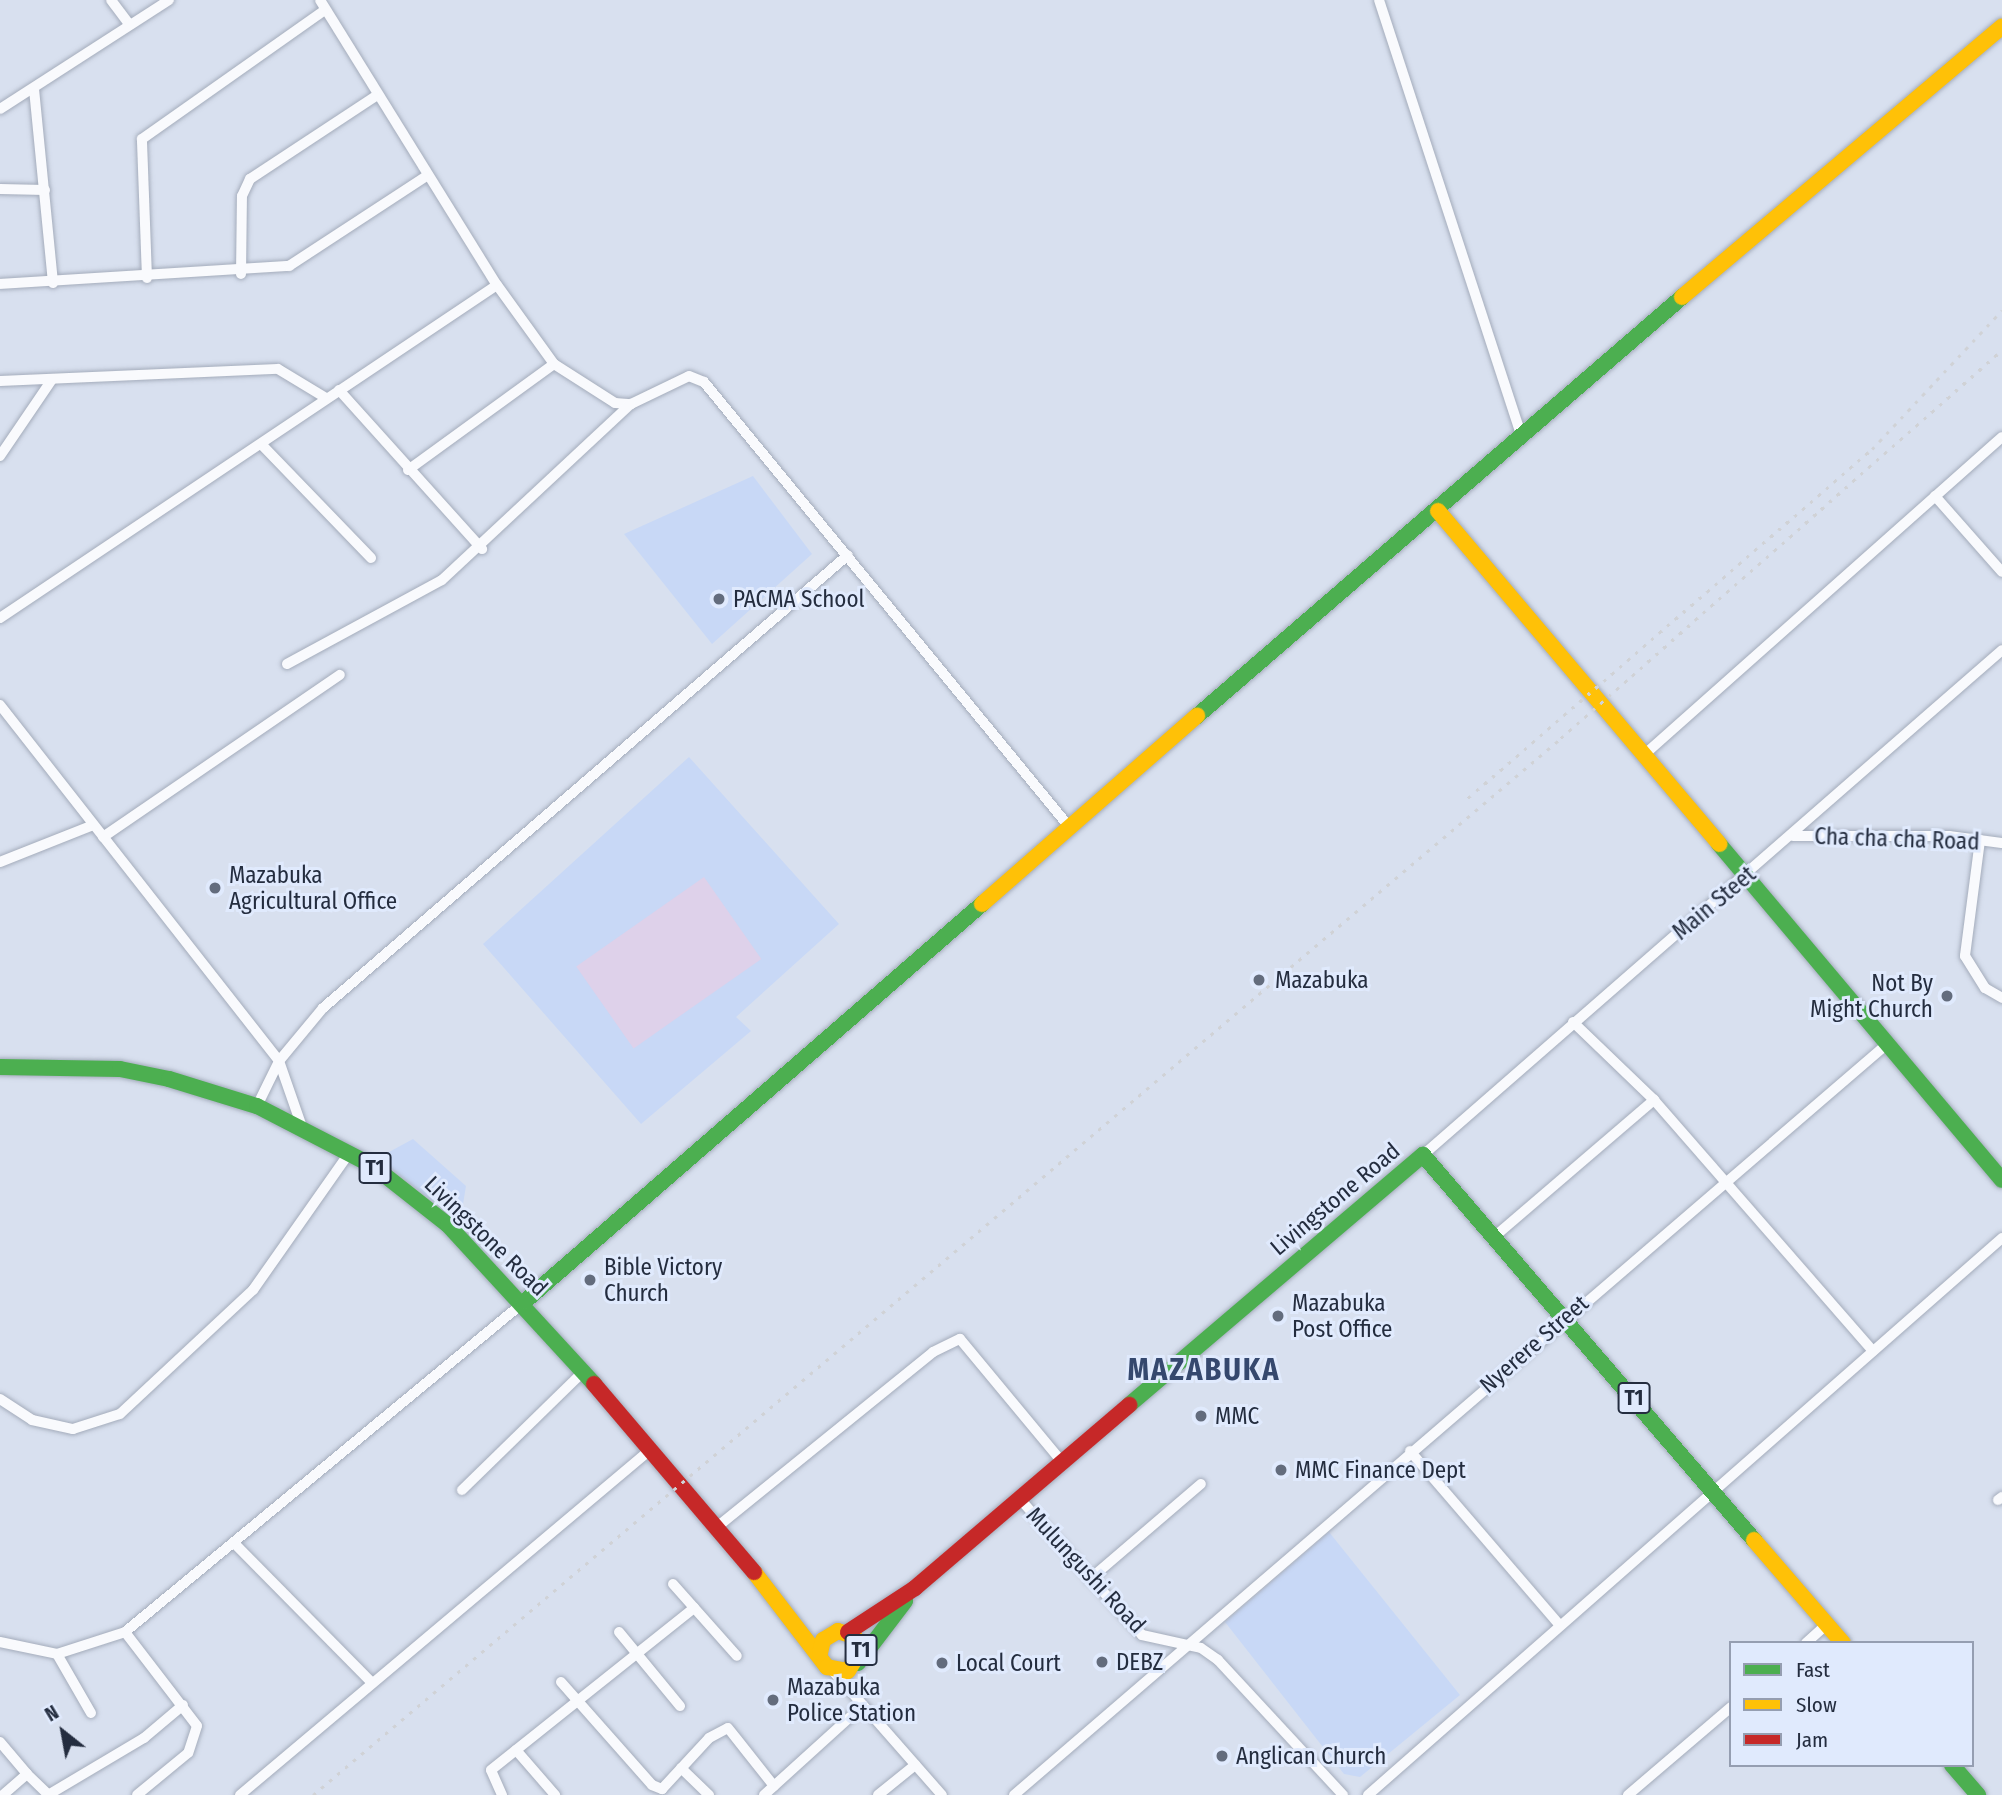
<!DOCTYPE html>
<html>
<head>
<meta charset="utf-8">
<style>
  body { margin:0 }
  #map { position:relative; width:2002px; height:1795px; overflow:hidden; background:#d8e0ef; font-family:"Fira Sans Condensed",sans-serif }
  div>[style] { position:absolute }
  .built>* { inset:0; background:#c8d8f6 }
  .green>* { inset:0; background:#ded1ea; transform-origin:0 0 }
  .roads { filter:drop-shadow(0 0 2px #a4acbb) drop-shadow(0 0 2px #a4acbb) }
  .street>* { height:10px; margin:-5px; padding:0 5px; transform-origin:5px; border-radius:5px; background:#f9fafd }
  .fast>* { height:16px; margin:-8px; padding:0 8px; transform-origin:8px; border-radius:8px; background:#4caf50 }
  .slow>* { height:16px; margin:-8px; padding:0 8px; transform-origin:8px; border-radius:8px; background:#ffc107 }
  .jam>* { height:16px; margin:-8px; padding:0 8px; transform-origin:8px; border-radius:8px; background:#c62828 }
  .rail>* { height:2.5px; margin-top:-1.25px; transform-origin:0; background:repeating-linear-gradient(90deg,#d0d2d6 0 3.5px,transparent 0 10.5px) }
  .dots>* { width:19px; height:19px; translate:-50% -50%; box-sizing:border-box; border:4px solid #e0eafd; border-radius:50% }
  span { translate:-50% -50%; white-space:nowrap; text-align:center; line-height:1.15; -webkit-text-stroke:6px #e0eafd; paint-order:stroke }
  .shield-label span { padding:2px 5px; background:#e0eafd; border:2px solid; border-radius:5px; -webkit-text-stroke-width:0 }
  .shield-label { font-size:21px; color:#242d3f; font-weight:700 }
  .poi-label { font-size:23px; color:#242d3f }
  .left { translate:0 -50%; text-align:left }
  .right { translate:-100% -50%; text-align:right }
  .street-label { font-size:23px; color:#242d3f }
  .district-label { font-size:30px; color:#35486e; font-weight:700; letter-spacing:2px }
  .legend { position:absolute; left:1729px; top:1641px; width:245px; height:126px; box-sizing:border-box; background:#e0eafd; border:2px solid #959eb1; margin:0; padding:9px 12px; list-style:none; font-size:21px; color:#242d3f }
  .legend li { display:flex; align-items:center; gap:14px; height:35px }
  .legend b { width:35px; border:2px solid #959eb1 }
  .north { position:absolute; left:28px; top:1697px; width:70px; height:70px; -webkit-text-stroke:5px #e0eafd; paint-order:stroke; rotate:329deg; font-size:19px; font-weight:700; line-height:28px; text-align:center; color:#242d3f }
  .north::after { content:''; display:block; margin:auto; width:24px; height:32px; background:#242d3f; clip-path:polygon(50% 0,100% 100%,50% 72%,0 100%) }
</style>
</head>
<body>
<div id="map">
  <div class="built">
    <i style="clip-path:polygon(753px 476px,812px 554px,712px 644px,624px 534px)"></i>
    <i style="clip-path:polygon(689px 757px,839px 924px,736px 1017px,751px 1031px,641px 1124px,483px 944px)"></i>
    <i style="clip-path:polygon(413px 1139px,466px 1186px,460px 1223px,378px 1158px)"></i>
    <i style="clip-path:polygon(1329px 1532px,1460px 1695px,1360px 1777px,1344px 1774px,1225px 1622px)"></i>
  </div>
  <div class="green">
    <i style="left:704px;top:877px;width:100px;height:156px;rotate:55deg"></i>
  </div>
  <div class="roads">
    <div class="street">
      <i style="left:111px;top:0;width:31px;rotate:53deg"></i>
      <i style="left:320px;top:0;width:335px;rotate:58.2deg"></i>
      <i style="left:497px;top:285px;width:97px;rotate:54.2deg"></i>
      <i style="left:554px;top:364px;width:72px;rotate:32.6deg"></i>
      <i style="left:615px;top:403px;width:16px;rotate:4deg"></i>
      <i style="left:631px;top:404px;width:64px;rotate:-25.8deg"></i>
      <i style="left:689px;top:376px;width:16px;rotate:22deg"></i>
      <i style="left:704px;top:382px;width:578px;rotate:50.61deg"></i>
      <i style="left:1379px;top:0;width:457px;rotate:71.9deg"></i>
      <i style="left:34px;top:89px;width:195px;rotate:84.4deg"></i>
      <i style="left:0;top:109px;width:201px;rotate:-32.8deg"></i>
      <i style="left:0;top:189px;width:45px;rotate:1.3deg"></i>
      <i style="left:241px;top:274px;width:78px;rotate:-89.3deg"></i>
      <i style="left:242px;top:196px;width:19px;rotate:-65deg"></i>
      <i style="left:250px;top:179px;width:151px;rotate:-33.4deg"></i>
      <i style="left:147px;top:278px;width:139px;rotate:-92.1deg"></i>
      <i style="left:142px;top:139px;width:224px;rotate:-35.2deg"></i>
      <i style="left:0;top:284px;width:290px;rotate:-3.6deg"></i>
      <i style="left:289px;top:266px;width:166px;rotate:-33.2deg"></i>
      <i style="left:0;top:381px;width:278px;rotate:-2.5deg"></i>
      <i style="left:278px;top:369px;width:56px;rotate:31.1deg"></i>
      <i style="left:339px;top:390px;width:214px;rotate:48deg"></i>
      <i style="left:262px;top:445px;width:157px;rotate:46deg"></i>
      <i style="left:0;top:456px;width:91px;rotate:-55.8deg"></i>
      <i style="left:408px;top:470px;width:180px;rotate:-36deg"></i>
      <i style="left:1935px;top:496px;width:101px;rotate:48.6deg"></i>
      <i style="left:0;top:618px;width:598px;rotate:-33.82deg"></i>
      <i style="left:287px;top:664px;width:176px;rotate:-28.5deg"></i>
      <i style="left:442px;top:580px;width:258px;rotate:-43deg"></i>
      <i style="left:0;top:705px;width:452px;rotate:51.9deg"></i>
      <i style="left:279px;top:1061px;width:70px;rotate:70.8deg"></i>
      <i style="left:1645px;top:754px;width:477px;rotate:-41.6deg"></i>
      <i style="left:1793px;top:836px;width:156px"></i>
      <i style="left:1949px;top:836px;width:53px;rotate:7.5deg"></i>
      <i style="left:103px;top:837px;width:287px;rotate:-34.4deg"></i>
      <i style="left:1980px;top:840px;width:117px;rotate:97.4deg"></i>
      <i style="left:1965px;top:956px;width:38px;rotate:58deg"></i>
      <i style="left:1985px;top:988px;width:20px;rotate:30deg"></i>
      <i style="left:0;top:862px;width:98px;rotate:-21.6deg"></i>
      <i style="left:1573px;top:1022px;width:112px;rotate:43.9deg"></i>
      <i style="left:257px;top:1106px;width:50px;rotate:-63.9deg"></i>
      <i style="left:279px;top:1061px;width:69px;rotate:-50.3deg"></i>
      <i style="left:323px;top:1008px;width:693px;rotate:-40.79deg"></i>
      <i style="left:1423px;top:1155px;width:768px;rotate:-41.09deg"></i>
      <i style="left:1494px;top:1237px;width:211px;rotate:-40.6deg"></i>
      <i style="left:1654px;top:1100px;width:333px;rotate:48.9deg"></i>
      <i style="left:0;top:1399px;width:38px;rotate:33deg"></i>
      <i style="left:32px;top:1420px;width:42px;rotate:12.4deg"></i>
      <i style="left:73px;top:1429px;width:49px;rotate:-17.7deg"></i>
      <i style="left:120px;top:1414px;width:182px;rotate:-43deg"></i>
      <i style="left:253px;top:1290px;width:169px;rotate:-54.9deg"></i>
      <i style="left:1410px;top:1451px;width:227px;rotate:49.3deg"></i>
      <i style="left:462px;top:1490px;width:170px;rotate:-44.3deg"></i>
      <i style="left:1019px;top:1498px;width:184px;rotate:48.1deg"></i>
      <i style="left:1142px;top:1635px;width:60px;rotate:12.4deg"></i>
      <i style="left:1201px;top:1648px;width:21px;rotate:35deg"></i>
      <i style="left:1218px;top:1660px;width:184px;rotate:47.2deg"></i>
      <i style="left:1998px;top:1500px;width:5px;rotate:-37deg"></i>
      <i style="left:717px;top:1527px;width:278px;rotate:-39deg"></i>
      <i style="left:933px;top:1352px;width:30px;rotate:-26deg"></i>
      <i style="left:960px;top:1339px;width:160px;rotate:50.3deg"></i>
      <i style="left:237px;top:1546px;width:190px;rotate:45.4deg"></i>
      <i style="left:1090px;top:1579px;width:146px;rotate:-40.6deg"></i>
      <i style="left:673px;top:1584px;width:96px;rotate:48.4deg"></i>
      <i style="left:125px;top:1632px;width:118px;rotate:52.5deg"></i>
      <i style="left:197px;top:1726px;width:28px;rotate:108deg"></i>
      <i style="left:188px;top:1753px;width:66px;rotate:140.5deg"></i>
      <i style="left:619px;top:1632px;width:96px;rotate:50.5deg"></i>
      <i style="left:0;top:1642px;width:58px;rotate:11.9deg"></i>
      <i style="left:57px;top:1654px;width:71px;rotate:-17.9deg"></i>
      <i style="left:125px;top:1632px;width:518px;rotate:-39.59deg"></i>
      <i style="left:1806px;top:1643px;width:28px;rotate:-42deg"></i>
      <i style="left:57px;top:1654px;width:68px;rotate:60deg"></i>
      <i style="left:833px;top:1671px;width:165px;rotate:48.7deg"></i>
      <i style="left:561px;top:1682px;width:137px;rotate:48.5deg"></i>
      <i style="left:652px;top:1785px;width:11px;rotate:22deg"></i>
      <i style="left:662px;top:1789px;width:69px;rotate:-47.3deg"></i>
      <i style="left:709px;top:1738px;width:21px;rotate:-28deg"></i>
      <i style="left:728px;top:1728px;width:74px;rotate:51.6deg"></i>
      <i style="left:0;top:1742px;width:42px;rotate:49.8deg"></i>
      <i style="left:27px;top:1774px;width:32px;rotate:139deg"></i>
      <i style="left:516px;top:1750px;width:60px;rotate:49.1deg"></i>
      <i style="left:681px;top:1768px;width:39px;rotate:44deg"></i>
      <i style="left:27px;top:1774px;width:30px;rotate:44deg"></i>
      <i style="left:48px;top:1795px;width:112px;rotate:-30.7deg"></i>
      <i style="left:144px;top:1738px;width:51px;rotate:-40.2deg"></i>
      <i style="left:240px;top:1795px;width:536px;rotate:-40.08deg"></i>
      <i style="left:502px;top:1795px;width:27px;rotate:-114deg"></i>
      <i style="left:491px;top:1770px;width:260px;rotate:-38.6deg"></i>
      <i style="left:764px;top:1795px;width:132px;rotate:-42.2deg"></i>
      <i style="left:878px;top:1795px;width:48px;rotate:-39deg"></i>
      <i style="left:1014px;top:1795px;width:1152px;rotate:-40.7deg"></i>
      <i style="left:1368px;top:1795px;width:844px;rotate:-41.3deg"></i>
      <i style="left:1628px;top:1795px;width:135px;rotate:-40.5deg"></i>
    </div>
    <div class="fast">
      <i style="left:1197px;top:716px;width:641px;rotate:-40.82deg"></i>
      <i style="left:1719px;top:844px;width:439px;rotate:49.9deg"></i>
      <i style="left:0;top:1067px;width:120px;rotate:1deg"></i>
      <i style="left:120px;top:1069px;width:50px;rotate:11.5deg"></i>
      <i style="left:169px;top:1079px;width:92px;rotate:17.1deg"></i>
      <i style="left:257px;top:1106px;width:131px;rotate:27.3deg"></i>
      <i style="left:373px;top:1166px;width:95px;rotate:38.2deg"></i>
      <i style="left:448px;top:1225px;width:216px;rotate:47.4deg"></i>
      <i style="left:524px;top:1302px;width:607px;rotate:-40.99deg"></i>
      <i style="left:1129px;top:1405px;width:386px;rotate:-40.4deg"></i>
      <i style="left:1423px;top:1155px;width:508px;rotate:49.31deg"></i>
      <i style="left:858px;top:1663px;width:78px;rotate:-52.8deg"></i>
      <i style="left:1952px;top:1765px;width:40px;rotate:49deg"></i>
    </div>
    <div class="slow">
      <i style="left:1682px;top:297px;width:419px;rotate:-40.2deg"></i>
      <i style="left:1438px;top:511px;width:436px;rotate:49.8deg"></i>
      <i style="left:982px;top:904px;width:286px;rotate:-41.2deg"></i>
      <i style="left:1754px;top:1540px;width:136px;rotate:49.2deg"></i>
      <i style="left:754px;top:1572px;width:120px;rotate:52.5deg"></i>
      <i style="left:827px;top:1667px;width:21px;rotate:11deg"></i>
      <i style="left:848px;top:1671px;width:26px;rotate:-59deg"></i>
      <i style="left:861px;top:1649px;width:15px;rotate:-118deg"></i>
      <i style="left:854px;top:1636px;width:17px;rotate:-163deg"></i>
      <i style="left:838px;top:1631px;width:17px;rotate:149deg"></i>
      <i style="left:823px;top:1640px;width:13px;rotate:103deg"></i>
    </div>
    <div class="jam">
      <i style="left:594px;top:1384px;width:247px;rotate:49.6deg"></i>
      <i style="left:848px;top:1632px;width:80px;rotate:-33.3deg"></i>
      <i style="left:915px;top:1588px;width:282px;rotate:-40.5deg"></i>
    </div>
  </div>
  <div class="rail">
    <i style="left:1468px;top:798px;width:534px;rotate:-40.82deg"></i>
    <i style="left:1872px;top:449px;width:190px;rotate:-46.9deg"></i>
    <i style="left:313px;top:1795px;width:1635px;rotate:-40.26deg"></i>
    <i style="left:1561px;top:738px;width:587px;rotate:-41.34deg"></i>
  </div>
  <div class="dots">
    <i style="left:719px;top:599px;background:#636c7d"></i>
    <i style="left:215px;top:888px;background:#636c7d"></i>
    <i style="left:1259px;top:980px;background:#636c7d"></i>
    <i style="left:1947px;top:996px;background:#636c7d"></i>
    <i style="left:590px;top:1280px;background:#636c7d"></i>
    <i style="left:1278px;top:1316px;background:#636c7d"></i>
    <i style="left:1201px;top:1416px;background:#636c7d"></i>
    <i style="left:1281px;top:1470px;background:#636c7d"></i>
    <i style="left:1102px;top:1662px;background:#636c7d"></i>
    <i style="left:942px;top:1663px;background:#636c7d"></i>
    <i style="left:773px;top:1700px;background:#636c7d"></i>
    <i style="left:1222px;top:1756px;background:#636c7d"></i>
  </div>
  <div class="shield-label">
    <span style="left:375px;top:1168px">T1</span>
    <span style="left:1634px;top:1398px">T1</span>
    <span style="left:861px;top:1650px">T1</span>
  </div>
  <div class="poi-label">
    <span class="left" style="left:733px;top:599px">PACMA School</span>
    <span class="left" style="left:229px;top:888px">Mazabuka<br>Agricultural Office</span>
    <span class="left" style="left:1275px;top:980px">Mazabuka</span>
    <span class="right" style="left:1933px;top:996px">Not By<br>Might Church</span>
    <span class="left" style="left:604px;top:1280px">Bible Victory<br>Church</span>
    <span class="left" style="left:1292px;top:1316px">Mazabuka<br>Post Office</span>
    <span class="left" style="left:1215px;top:1416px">MMC</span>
    <span class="left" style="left:1295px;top:1470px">MMC Finance Dept</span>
    <span class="left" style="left:1116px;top:1662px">DEBZ</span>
    <span class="left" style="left:956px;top:1663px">Local Court</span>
    <span class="left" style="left:787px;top:1700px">Mazabuka<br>Police Station</span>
    <span class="left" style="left:1236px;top:1756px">Anglican Church</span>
  </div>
  <div class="street-label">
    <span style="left:1897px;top:839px;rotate:2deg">Cha cha cha Road</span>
    <span style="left:1714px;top:903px;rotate:-40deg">Main Steet</span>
    <span style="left:1335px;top:1199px;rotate:-40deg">Livingstone Road</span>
    <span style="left:486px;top:1236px;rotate:44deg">Livingstone Road</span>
    <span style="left:1534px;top:1344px;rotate:-41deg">Nyerere Street</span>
    <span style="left:1086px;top:1570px;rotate:47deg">Mulungushi Road</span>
  </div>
  <div class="district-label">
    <span style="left:1204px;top:1370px">MAZABUKA</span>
  </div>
  <ul class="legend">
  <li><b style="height:9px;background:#4caf50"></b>Fast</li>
  <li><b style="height:9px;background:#ffc107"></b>Slow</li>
  <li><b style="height:9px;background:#c62828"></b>Jam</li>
  </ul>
  <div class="north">N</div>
</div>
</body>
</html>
